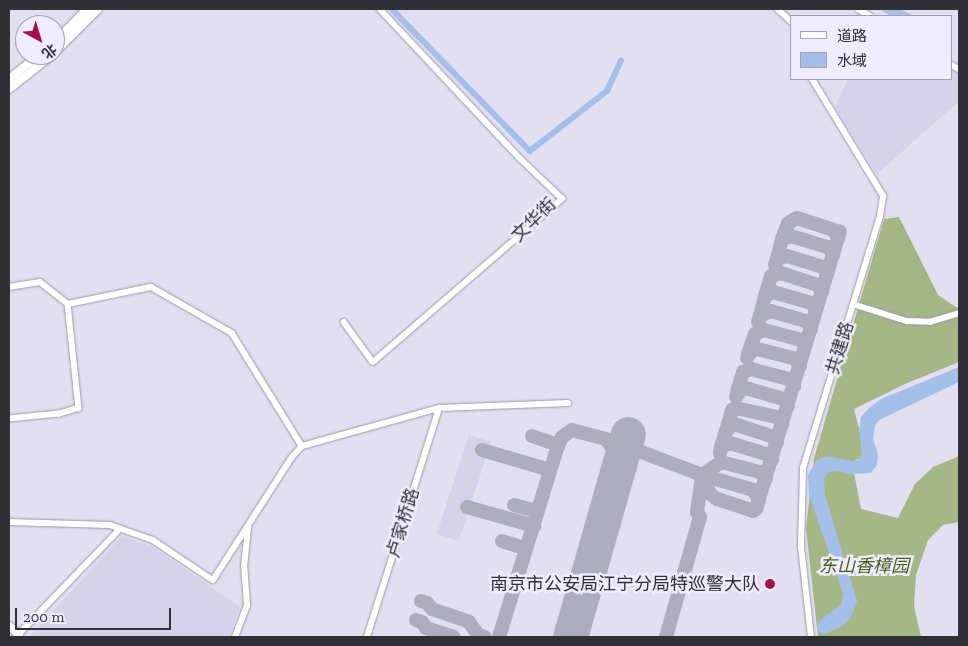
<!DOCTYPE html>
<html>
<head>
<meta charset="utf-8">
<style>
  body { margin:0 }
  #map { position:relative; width:968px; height:646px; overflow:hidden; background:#e1dff0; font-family:"Zilla Slab","Noto Sans SC",serif }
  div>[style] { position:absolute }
  .built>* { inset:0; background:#d5d2e9; transform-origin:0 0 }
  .forest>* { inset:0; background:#a5b687 }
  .water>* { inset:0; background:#a4c0ea }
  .canal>* { height:5.5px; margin:-2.75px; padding:0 2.75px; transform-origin:2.75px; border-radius:2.75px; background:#a4c0ea }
  .taxiway>* { height:14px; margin:-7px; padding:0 7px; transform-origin:7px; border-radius:7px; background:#aeadbb }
  .runway>* { height:35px; margin:-17.5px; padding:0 17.5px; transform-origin:17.5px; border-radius:17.5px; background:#aeadbb }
  .roads { filter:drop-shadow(0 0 1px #9c9aaa) drop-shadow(0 0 1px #9c9aaa) }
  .minor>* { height:5.5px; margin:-2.75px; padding:0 2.75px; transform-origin:2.75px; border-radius:2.75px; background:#fff }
  .secondary>* { height:8px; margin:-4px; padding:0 4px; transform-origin:4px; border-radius:4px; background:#fff }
  .dots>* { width:14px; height:14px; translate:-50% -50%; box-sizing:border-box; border:2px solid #eeecfd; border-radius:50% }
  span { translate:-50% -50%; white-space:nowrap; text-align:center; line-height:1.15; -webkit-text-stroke:5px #eeecfd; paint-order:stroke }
  .street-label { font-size:18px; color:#313036 }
  .park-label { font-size:18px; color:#4b5f1a; font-style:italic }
  .poi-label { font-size:18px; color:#313036 }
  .right { translate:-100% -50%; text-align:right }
  .frame { position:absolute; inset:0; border:10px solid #313036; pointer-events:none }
  .legend { position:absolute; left:790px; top:15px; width:162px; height:65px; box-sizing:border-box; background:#eeecfd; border:1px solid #a2a1ad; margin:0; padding:6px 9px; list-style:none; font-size:15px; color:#313036 }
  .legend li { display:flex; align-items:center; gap:10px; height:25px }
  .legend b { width:25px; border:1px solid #a2a1ad }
  .north { position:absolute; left:15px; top:15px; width:50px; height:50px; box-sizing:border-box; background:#eeecfd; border:1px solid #a2a1ad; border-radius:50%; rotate:141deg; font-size:14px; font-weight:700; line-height:20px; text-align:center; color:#313036 }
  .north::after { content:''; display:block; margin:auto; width:18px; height:22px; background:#a50f48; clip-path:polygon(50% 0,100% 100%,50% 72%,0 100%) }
  .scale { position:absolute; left:15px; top:608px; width:156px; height:22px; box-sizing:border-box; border:2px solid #313036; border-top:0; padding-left:6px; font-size:15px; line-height:18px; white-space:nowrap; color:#313036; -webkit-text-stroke:4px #eeecfd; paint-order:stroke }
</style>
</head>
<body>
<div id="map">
  <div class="built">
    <i style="clip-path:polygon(952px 69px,959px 74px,959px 101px,877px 174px,835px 107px,848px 79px,952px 79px)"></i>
    <i style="left:469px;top:435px;width:23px;height:104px;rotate:18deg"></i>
    <i style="clip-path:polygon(122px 536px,153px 547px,240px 607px,229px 637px,29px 637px)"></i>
  </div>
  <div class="forest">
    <i style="clip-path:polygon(899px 217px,938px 295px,959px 309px,959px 362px,905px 384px,854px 409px,866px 455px,852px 462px,861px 509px,898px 518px,915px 484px,933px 467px,959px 456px,959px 522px,943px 525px,928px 540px,916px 575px,914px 606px,921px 637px,818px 637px,806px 528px,814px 458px,884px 219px)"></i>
  </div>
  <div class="water">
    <i style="clip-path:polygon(879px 9px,900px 9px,914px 16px,891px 16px)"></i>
    <i style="clip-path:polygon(959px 367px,959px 382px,879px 420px,875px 426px,873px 439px,878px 454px,877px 465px,871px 473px,850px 474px,838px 471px,829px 472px,824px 478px,825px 495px,857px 601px,850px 619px,842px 626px,825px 634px,820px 633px,817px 629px,818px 622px,841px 605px,843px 593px,809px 495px,808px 475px,816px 461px,826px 456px,852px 461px,858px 460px,862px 453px,859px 430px,861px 417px,869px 408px,881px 399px)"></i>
  </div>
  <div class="canal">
    <i style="left:392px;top:9px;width:198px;rotate:45.8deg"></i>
    <i style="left:530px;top:151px;width:98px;rotate:-37.9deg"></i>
    <i style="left:607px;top:91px;width:33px;rotate:-65deg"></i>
  </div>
  <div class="taxiway">
    <i style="left:782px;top:239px;width:17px;rotate:-69deg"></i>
    <i style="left:788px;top:223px;width:10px;rotate:-29deg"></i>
    <i style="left:797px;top:218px;width:38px;rotate:18deg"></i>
    <i style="left:833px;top:230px;width:9px;rotate:54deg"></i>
    <i style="left:777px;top:259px;width:21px;rotate:-76deg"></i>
    <i style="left:782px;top:239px;width:9px;rotate:-18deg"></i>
    <i style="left:791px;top:236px;width:39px;rotate:17deg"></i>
    <i style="left:828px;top:247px;width:9px;rotate:54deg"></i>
    <i style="left:775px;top:265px;width:6px;rotate:-72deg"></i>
    <i style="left:777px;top:259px;width:10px;rotate:-17deg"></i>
    <i style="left:787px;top:256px;width:38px;rotate:17deg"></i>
    <i style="left:823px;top:267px;width:8px;rotate:60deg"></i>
    <i style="left:765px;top:296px;width:21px;rotate:-73deg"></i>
    <i style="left:771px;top:276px;width:10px;rotate:-17deg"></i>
    <i style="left:781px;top:273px;width:39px;rotate:18deg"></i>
    <i style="left:818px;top:285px;width:8px;rotate:60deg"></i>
    <i style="left:760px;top:316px;width:21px;rotate:-76deg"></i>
    <i style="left:765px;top:296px;width:9px;rotate:-27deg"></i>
    <i style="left:773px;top:292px;width:41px;rotate:15.8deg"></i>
    <i style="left:812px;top:303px;width:8px;rotate:60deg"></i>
    <i style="left:758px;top:322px;width:6px;rotate:-72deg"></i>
    <i style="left:760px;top:316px;width:12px;rotate:-24deg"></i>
    <i style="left:771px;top:311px;width:37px;rotate:16deg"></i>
    <i style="left:807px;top:321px;width:9px;rotate:63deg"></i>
    <i style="left:748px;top:354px;width:21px;rotate:-71deg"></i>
    <i style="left:755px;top:334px;width:10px;rotate:-24deg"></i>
    <i style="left:764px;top:330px;width:38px;rotate:15deg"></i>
    <i style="left:801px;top:340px;width:7px;rotate:56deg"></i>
    <i style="left:747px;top:358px;width:8px;rotate:-60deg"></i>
    <i style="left:751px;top:351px;width:6px;rotate:-18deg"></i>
    <i style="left:757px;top:349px;width:38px;rotate:14deg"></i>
    <i style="left:794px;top:358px;width:10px;rotate:53deg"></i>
    <i style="left:737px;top:392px;width:21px;rotate:-73deg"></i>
    <i style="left:743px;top:372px;width:9px;rotate:-21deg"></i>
    <i style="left:751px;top:369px;width:39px;rotate:15deg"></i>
    <i style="left:789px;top:379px;width:9px;rotate:54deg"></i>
    <i style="left:736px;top:397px;width:11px;rotate:-52deg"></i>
    <i style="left:743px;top:388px;width:6px;rotate:9deg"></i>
    <i style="left:749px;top:389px;width:36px;rotate:16deg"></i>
    <i style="left:784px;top:399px;width:8px;rotate:60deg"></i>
    <i style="left:726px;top:431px;width:22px;rotate:-74deg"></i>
    <i style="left:732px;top:410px;width:4px;rotate:-27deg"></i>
    <i style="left:736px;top:408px;width:42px;rotate:12.4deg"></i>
    <i style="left:777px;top:417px;width:9px;rotate:54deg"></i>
    <i style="left:532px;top:436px;width:28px;rotate:19deg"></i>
    <i style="left:721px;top:447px;width:17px;rotate:-73deg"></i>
    <i style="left:726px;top:431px;width:11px;rotate:-41deg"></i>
    <i style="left:734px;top:424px;width:40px;rotate:18deg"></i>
    <i style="left:772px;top:436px;width:8px;rotate:50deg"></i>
    <i style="left:482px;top:450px;width:71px;rotate:16.4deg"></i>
    <i style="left:636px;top:450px;width:71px;rotate:20.7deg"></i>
    <i style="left:702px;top:475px;width:9px;rotate:54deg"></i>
    <i style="left:707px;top:482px;width:11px;rotate:80deg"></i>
    <i style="left:709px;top:493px;width:10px;rotate:37deg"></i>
    <i style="left:717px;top:499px;width:38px;rotate:18deg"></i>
    <i style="left:753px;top:511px;width:4px;rotate:-34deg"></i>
    <i style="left:756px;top:509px;width:290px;rotate:-73.2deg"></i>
    <i style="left:720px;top:453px;width:6px;rotate:-81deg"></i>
    <i style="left:721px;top:447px;width:10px;rotate:-24deg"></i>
    <i style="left:730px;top:443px;width:39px;rotate:17deg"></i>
    <i style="left:767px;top:454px;width:8px;rotate:50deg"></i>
    <i style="left:702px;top:475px;width:23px;rotate:-34deg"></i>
    <i style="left:721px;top:462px;width:40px;rotate:14.4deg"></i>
    <i style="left:760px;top:472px;width:9px;rotate:49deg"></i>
    <i style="left:702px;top:475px;width:54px;rotate:16.1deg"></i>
    <i style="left:754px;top:490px;width:12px;rotate:66deg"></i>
    <i style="left:514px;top:505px;width:24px;rotate:15deg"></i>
    <i style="left:467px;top:507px;width:70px;rotate:15.8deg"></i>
    <i style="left:502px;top:541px;width:25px;rotate:18deg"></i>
    <i style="left:421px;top:601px;width:6px;rotate:18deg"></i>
    <i style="left:427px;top:603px;width:8px;rotate:50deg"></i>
    <i style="left:432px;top:609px;width:39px;rotate:19deg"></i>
    <i style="left:469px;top:622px;width:16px;rotate:55deg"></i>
    <i style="left:478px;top:635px;width:7px;rotate:16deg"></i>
    <i style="left:416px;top:620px;width:6px;rotate:18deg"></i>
    <i style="left:422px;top:622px;width:7px;rotate:56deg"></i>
    <i style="left:426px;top:628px;width:29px;rotate:18deg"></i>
    <i style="left:499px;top:637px;width:201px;rotate:-72.9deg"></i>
    <i style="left:558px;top:445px;width:9px;rotate:-63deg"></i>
    <i style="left:562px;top:437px;width:12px;rotate:-35deg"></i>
    <i style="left:572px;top:430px;width:35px;rotate:15deg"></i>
    <i style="left:606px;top:439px;width:18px;rotate:56deg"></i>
    <i style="left:616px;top:454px;width:15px;rotate:82deg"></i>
    <i style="left:666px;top:637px;width:125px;rotate:-74.2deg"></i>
    <i style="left:700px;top:517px;width:6px;rotate:-121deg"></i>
    <i style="left:697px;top:512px;width:37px;rotate:-82deg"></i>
  </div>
  <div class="runway">
    <i style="left:570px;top:637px;width:211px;rotate:-74.1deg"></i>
  </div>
  <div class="roads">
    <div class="minor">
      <i style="left:778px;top:9px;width:19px;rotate:43deg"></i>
      <i style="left:858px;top:9px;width:14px;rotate:30deg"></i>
      <i style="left:952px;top:65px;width:8px;rotate:30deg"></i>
      <i style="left:9px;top:287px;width:31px;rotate:-9deg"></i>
      <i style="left:40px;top:282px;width:36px;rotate:38deg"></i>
      <i style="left:68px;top:304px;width:105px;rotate:84deg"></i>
      <i style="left:79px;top:408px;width:21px;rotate:163deg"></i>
      <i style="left:59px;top:414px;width:50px;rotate:174.3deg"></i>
      <i style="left:68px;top:304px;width:85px;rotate:-11.6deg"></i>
      <i style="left:151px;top:287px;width:93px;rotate:29.6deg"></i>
      <i style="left:232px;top:333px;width:133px;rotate:58.2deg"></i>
      <i style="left:853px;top:304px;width:57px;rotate:17.5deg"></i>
      <i style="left:907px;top:321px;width:23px;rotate:2deg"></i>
      <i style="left:930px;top:322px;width:30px;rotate:-17deg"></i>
      <i style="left:344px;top:322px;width:49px;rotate:54.1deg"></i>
      <i style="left:373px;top:362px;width:250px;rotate:-40.8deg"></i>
      <i style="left:562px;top:199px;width:57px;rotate:-136.4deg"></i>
      <i style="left:521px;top:160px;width:207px;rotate:-133.2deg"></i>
      <i style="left:9px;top:522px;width:101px;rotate:1.7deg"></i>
      <i style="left:110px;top:525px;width:46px;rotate:19.2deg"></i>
      <i style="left:153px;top:540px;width:72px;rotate:33.7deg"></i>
      <i style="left:213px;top:580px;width:146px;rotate:-57.3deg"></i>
      <i style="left:292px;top:457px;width:15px;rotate:-48deg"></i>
      <i style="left:302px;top:446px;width:142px;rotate:-15.5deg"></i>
      <i style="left:439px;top:408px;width:129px;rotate:-2.2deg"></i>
      <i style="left:16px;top:637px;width:150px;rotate:-46.1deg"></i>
      <i style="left:235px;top:637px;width:33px;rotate:-69deg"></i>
      <i style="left:247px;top:606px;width:39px;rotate:-94deg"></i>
      <i style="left:244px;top:567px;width:39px;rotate:-84deg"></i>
      <i style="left:367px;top:637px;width:240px;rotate:-72.5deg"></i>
      <i style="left:811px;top:637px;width:91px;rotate:-96.3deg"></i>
      <i style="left:801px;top:547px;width:79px;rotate:-88.5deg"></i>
      <i style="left:803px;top:468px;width:264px;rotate:-73deg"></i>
      <i style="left:880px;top:216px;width:20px;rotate:-81deg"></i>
      <i style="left:883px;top:196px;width:137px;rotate:-121.3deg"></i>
    </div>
    <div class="secondary">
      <i style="left:55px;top:42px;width:46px;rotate:-45.9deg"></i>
      <i style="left:55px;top:52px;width:61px;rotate:-45deg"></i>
      <i style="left:9px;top:79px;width:38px;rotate:-39deg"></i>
      <i style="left:9px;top:89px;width:55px;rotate:-38.3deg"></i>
      <i style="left:9px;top:626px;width:13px;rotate:39deg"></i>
    </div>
  </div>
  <div class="dots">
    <i style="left:770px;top:584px;background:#a50f48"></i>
  </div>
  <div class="street-label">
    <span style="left:534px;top:220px;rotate:-44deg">文华街</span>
    <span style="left:840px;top:348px;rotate:-73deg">共建路</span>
    <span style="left:403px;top:523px;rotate:-73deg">卢家桥路</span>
  </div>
  <div class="park-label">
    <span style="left:864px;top:566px">东山香樟园</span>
  </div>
  <div class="poi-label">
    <span class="right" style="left:760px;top:584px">南京市公安局江宁分局特巡警大队</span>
  </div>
  <div class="frame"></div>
  <ul class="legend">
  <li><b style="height:6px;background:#fff"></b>道路</li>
  <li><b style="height:14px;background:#a4c0ea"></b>水域</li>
  </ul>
  <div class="north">北</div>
  <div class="scale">200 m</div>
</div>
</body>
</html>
